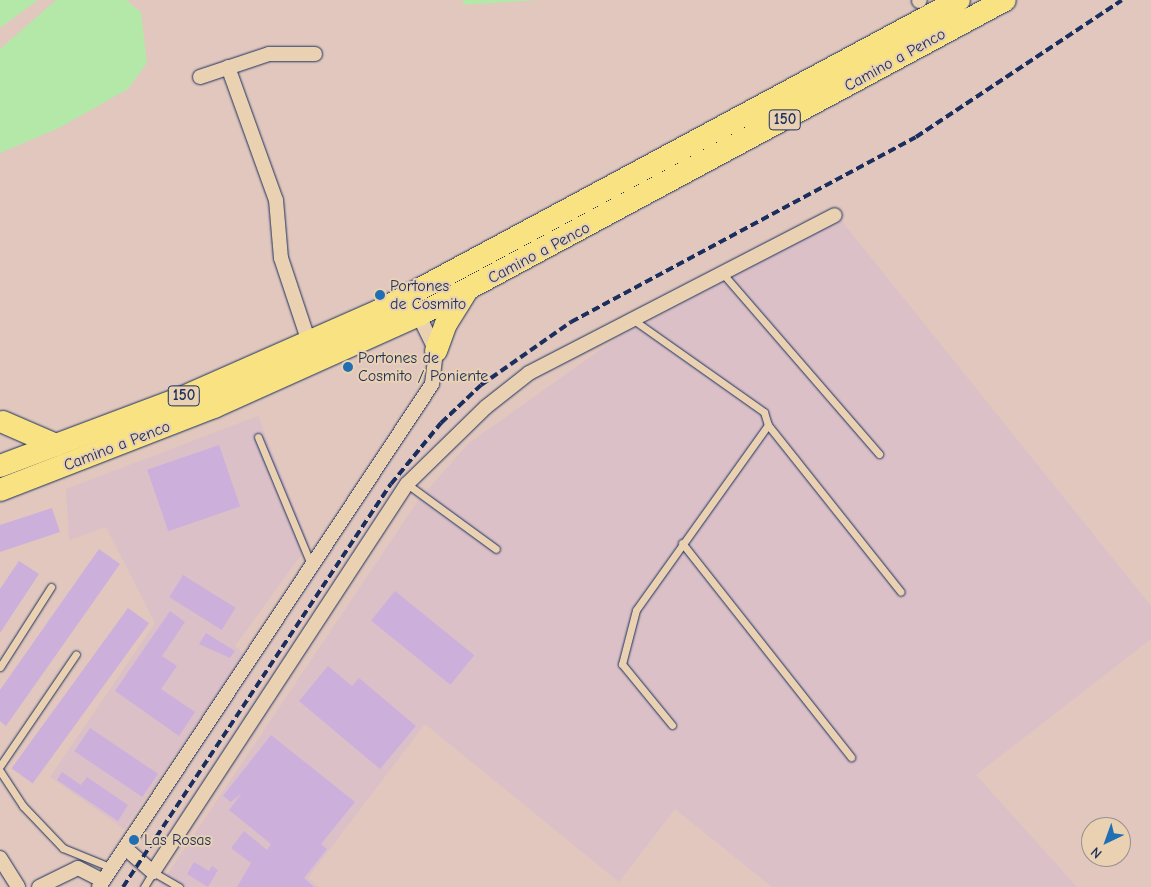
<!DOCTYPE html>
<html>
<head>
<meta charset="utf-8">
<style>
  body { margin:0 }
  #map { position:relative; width:1151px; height:887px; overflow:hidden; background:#e1c7be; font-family:"Comic Neue",sans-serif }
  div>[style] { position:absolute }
  .built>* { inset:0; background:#dbc0c7 }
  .green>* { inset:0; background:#b3e8a9 }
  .building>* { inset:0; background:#cdafdc; transform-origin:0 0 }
  .roads { filter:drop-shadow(0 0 1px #1b2f5e) drop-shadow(0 0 1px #1b2f5e) }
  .service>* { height:7px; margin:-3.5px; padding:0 3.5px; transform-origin:3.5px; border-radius:3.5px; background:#e9d1b1 }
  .minor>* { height:14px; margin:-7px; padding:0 7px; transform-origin:7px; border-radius:7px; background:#e9d1b1 }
  .trunk>* { height:22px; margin:-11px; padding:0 11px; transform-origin:11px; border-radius:11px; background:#f8e281 }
  .rail>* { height:4px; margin-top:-2px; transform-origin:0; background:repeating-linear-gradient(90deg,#1b2f5e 0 8px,transparent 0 12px) }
  .dots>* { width:14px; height:14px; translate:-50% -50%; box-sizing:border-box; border:2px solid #e9d1b1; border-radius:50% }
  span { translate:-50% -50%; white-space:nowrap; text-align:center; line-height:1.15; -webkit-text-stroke:4px #e9d1b1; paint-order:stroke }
  .shield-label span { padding:1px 4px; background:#e9d1b1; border:1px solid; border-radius:4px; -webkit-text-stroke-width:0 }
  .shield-label { font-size:15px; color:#1b2f5e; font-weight:700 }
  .street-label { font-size:16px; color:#1b2f5e }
  .poi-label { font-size:16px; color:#1b2f5e }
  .left { translate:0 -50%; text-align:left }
  .north { position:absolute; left:1081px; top:817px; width:50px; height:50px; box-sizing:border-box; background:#e9d1b1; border:1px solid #979090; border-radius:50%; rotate:222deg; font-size:14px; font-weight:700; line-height:20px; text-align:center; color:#1b2f5e }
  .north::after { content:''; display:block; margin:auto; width:18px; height:22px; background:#1f6fb2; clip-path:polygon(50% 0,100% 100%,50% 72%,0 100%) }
</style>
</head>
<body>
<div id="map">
  <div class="built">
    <i style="clip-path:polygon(840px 219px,1151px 606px,1151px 639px,976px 775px,1077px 887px,772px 887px,675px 809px,619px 882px,425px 724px,308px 878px,319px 887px,159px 887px,417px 502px,469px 443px,617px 338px)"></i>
    <i style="clip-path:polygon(258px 416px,309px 544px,235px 646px,245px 654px,124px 829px,50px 777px,155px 623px,106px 527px,69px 540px,66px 489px)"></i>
  </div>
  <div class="green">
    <i style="clip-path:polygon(0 0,38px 0,0 28px)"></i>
    <i style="clip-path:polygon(56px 0,126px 0,141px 12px,147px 63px,128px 89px,59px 128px,0 153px,0 49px)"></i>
    <i style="clip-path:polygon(463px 0,540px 0,463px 5px)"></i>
  </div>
  <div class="building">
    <i style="left:219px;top:445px;width:65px;height:76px;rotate:71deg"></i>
    <i style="clip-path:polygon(52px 508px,60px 532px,0 552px,0 525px)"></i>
    <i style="clip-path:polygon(99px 549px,120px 564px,6px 726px,0 721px,0 690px)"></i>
    <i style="clip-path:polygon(19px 561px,39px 574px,0 633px,0 589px)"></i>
    <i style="left:183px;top:575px;width:62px;height:26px;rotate:32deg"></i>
    <i style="left:395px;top:591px;width:102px;height:38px;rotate:39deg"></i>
    <i style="left:128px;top:608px;width:26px;height:198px;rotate:36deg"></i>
    <i style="clip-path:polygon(170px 611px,185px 622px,162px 656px,177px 666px,161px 689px,195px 712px,179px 736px,115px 691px)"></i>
    <i style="clip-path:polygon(206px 633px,235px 651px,230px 658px,199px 644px)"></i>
    <i style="clip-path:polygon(328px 666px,352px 686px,359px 678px,416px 726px,380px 769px,299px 701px)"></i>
    <i style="left:90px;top:728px;width:82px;height:28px;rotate:34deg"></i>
    <i style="clip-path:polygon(271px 735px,355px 802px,321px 844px,327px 849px,304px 878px,314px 887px,237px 887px,251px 863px,231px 848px,244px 831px,267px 850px,271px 844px,229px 810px,242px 793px,231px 802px,223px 796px)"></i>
    <i style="clip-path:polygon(62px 772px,81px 785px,87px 777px,128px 805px,118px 821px,57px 780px)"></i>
    <i style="clip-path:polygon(194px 862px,209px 871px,212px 866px,218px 870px,208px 887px,187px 874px)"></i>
  </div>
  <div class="roads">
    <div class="service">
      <i style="left:724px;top:275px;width:237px;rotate:49.1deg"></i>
      <i style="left:635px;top:321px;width:158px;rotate:35.2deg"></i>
      <i style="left:764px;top:412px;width:14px;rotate:73deg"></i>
      <i style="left:768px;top:425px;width:227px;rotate:125.5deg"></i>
      <i style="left:636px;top:610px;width:56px;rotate:104.5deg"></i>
      <i style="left:622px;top:664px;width:79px;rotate:50.7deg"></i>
      <i style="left:768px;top:425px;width:213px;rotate:51.5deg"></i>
      <i style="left:258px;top:437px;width:141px;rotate:67.4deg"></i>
      <i style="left:407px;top:484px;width:110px;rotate:36.1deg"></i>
      <i style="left:682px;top:543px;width:273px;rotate:51.7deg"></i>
      <i style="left:0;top:667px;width:95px;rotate:-57.5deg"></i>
      <i style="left:0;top:766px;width:135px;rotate:-55.8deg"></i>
      <i style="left:0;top:771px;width:42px;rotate:56.7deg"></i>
      <i style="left:23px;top:806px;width:58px;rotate:46.4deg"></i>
      <i style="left:63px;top:848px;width:53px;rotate:22.2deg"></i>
      <i style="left:144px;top:887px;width:17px;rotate:-59deg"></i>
      <i style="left:153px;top:872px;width:30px;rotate:30deg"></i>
    </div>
    <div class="minor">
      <i style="left:919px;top:1px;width:1px;rotate:-45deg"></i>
      <i style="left:228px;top:67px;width:141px;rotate:70.2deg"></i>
      <i style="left:276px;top:200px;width:58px;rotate:85.1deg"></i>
      <i style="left:281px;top:258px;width:89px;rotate:71.6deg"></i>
      <i style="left:200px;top:77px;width:73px;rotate:-18.4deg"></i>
      <i style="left:269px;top:54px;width:46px"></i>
      <i style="left:125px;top:848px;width:37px;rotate:41deg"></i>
      <i style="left:153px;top:872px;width:464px;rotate:-56.8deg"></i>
      <i style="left:407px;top:484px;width:110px;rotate:-44.3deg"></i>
      <i style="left:486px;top:407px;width:55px;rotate:-38.3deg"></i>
      <i style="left:529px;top:373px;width:344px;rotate:-27.3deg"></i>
      <i style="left:0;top:858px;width:34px;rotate:58deg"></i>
      <i style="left:39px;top:887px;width:43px;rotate:-26deg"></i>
      <i style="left:78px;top:868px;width:28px;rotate:27deg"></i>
      <i style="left:99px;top:887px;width:603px;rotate:-56.49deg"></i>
      <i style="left:432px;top:384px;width:33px;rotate:-83deg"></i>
      <i style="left:436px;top:351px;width:46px;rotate:-116deg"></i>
    </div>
    <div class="trunk">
      <i style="left:436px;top:351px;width:29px;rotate:-70deg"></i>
      <i style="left:446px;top:324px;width:38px;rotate:-58deg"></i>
      <i style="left:3px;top:422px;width:58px;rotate:23.5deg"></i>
      <i style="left:0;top:466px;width:199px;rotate:-20.6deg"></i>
      <i style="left:186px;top:396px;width:211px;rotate:-23.8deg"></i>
      <i style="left:379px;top:311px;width:658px;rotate:-28.2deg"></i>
      <i style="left:0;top:490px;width:230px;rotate:-21.2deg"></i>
      <i style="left:214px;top:407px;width:225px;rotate:-24.2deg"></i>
      <i style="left:419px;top:315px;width:665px;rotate:-28.26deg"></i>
    </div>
  </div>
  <div class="rail">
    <i style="left:123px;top:887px;width:484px;rotate:-56.4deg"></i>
    <i style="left:391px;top:484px;width:79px;rotate:-50.7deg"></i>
    <i style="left:441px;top:423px;width:55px;rotate:-43.5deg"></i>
    <i style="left:481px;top:385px;width:110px;rotate:-35deg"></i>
    <i style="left:571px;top:322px;width:391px;rotate:-28.2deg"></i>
    <i style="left:916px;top:137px;width:247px;rotate:-33.6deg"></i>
  </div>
  <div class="dots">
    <i style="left:380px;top:295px;background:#1f6fb2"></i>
    <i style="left:348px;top:367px;background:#1f6fb2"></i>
    <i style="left:134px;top:840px;background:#1f6fb2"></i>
  </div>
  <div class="shield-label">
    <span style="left:785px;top:120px">150</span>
    <span style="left:184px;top:396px">150</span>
  </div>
  <div class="street-label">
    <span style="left:895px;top:60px;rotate:-29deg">Camino a Penco</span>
    <span style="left:539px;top:253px;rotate:-28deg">Camino a Penco</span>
    <span style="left:117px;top:446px;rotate:-21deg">Camino a Penco</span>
  </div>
  <div class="poi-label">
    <span class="left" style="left:390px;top:295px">Portones<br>de Cosmito</span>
    <span class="left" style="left:358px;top:367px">Portones de<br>Cosmito / Poniente</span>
    <span class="left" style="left:144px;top:840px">Las Rosas</span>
  </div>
  <div class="north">N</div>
</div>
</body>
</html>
